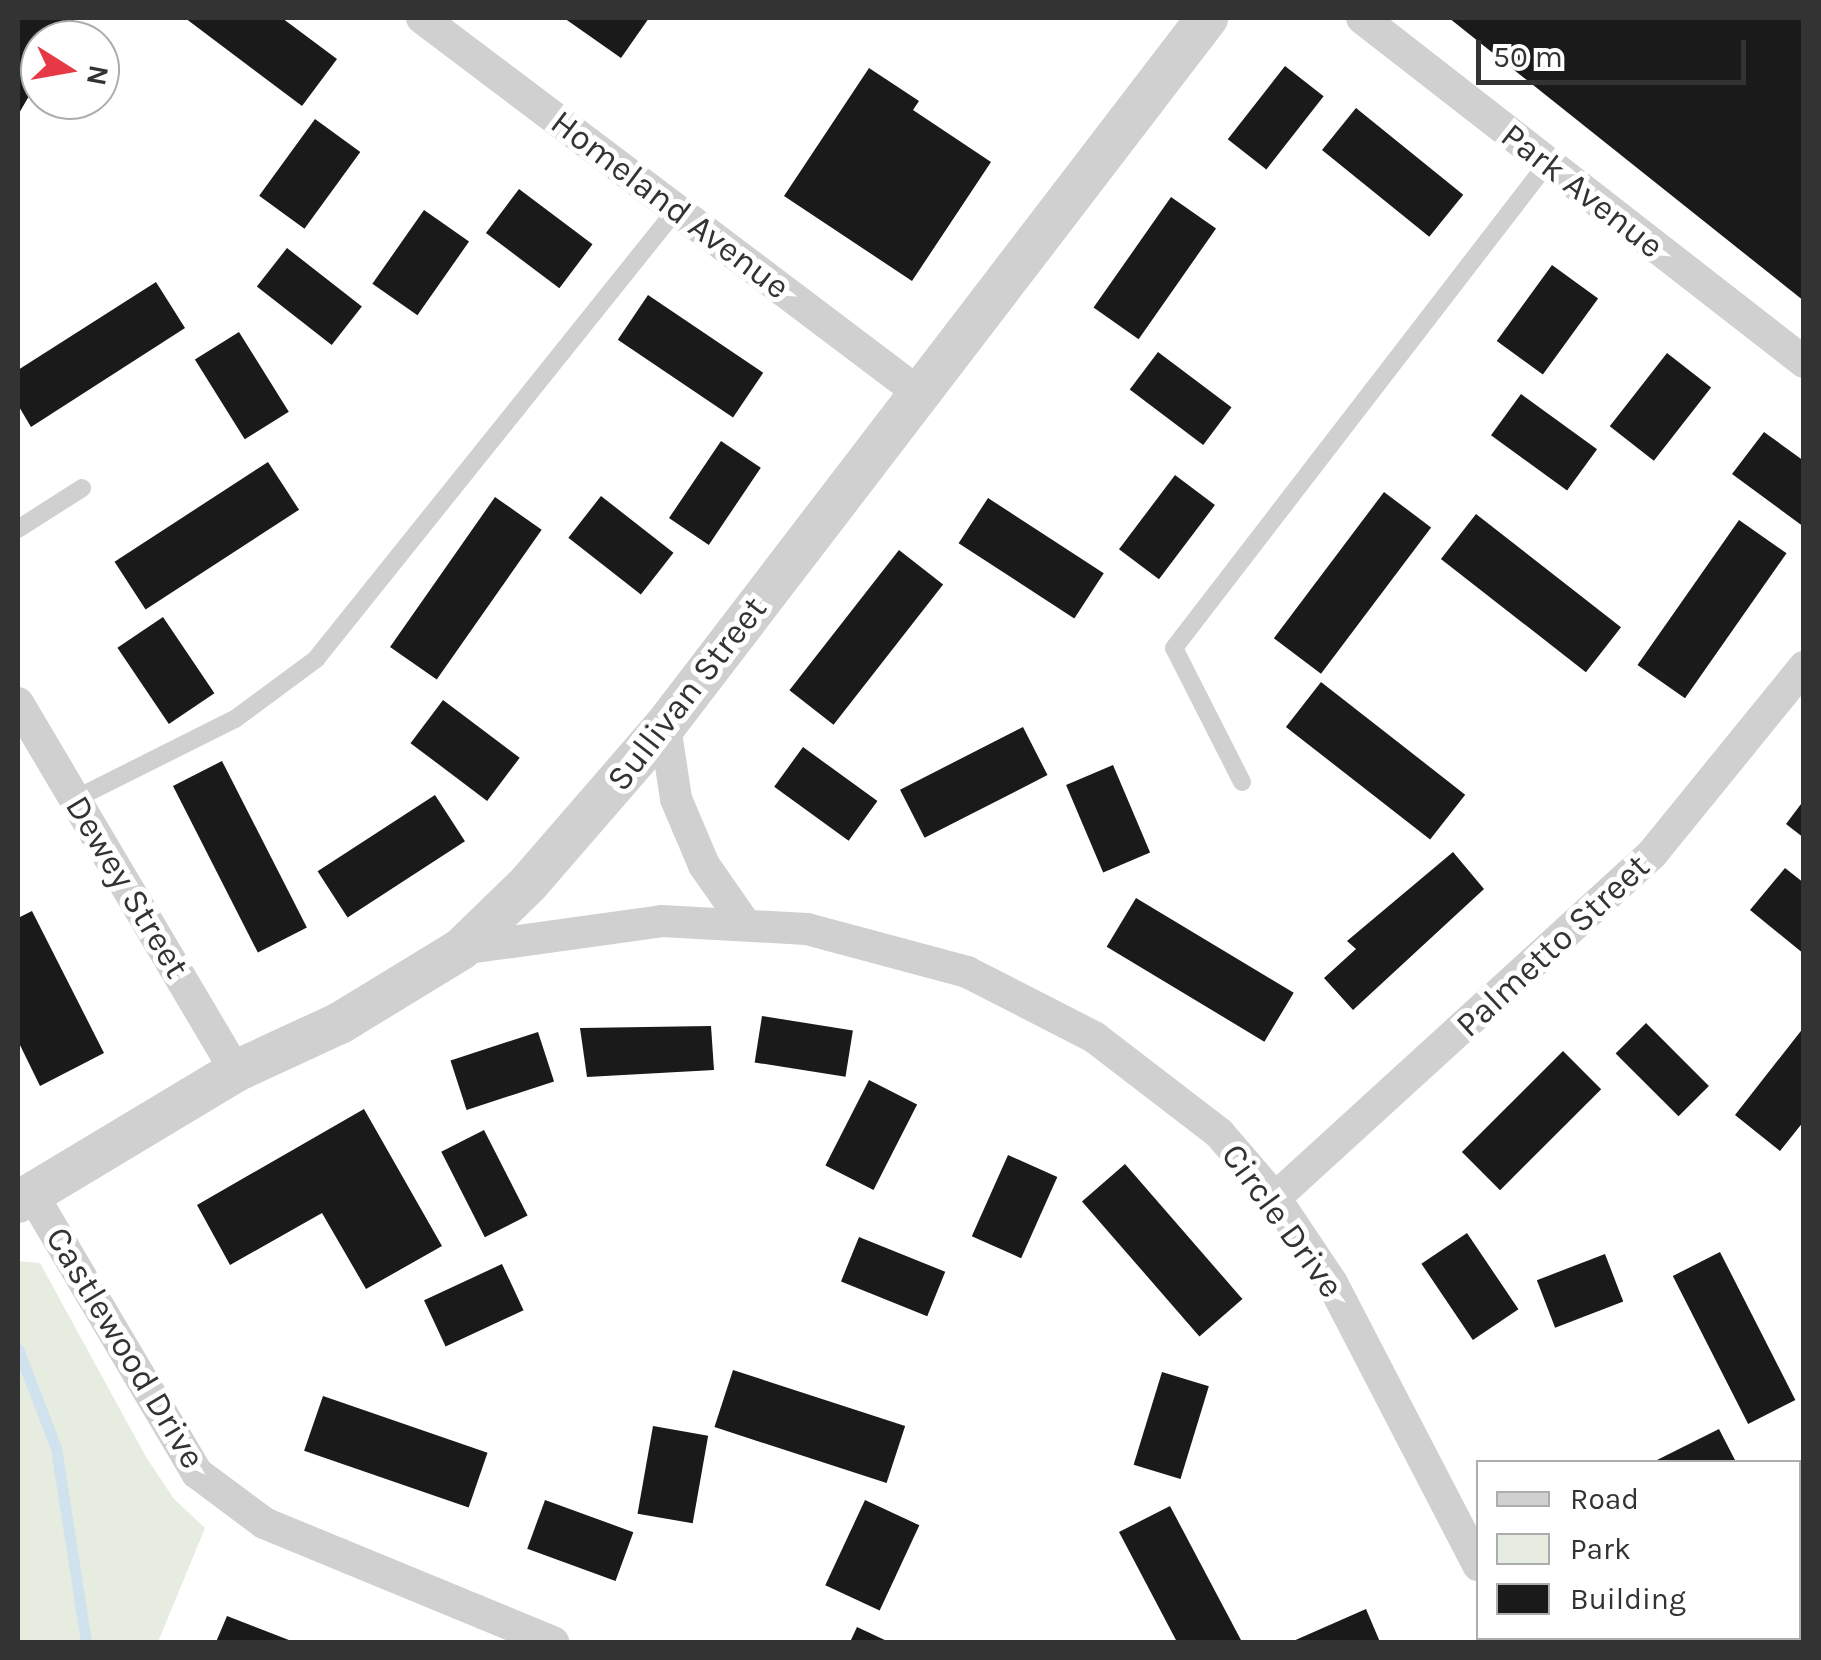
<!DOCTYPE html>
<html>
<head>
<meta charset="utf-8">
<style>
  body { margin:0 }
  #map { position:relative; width:1821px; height:1660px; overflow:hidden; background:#fff; font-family:Karla,sans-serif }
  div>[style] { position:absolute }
  .green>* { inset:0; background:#e6ecdf }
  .stream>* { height:11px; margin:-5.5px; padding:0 5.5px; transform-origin:5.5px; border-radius:5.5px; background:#cfe2ee }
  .building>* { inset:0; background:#1a1a1a; transform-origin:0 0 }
  .service>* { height:18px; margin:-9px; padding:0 9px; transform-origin:9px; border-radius:9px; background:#d0d0d0 }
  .minor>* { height:32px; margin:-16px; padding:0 16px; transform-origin:16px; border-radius:16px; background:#d0d0d0 }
  .tertiary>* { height:42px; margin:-21px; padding:0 21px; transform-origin:21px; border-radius:21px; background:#d0d0d0 }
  span { translate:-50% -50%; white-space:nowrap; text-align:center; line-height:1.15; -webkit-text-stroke:10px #fff; paint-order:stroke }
  .street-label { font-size:35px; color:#333 }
  .frame { position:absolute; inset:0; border:20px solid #333; pointer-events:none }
  .legend { position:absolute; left:1476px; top:1460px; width:325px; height:180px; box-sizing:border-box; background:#fff; border:2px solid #adadad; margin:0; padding:12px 18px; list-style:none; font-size:30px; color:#333 }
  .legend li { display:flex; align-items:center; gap:20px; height:50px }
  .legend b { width:50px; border:2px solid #adadad }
  .north { position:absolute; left:20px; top:20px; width:100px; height:100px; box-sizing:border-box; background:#fff; border:2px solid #adadad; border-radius:50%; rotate:101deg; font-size:28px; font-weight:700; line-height:40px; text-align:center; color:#333 }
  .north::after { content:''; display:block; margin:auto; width:35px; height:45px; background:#e63946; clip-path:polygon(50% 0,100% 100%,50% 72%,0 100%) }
  .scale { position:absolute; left:1476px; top:40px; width:270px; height:45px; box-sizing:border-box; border:5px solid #333; border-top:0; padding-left:12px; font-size:30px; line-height:35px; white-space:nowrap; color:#333; -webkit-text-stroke:8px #fff; paint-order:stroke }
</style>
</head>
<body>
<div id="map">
  <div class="green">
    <i style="clip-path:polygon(18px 1261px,40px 1263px,146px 1457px,174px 1499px,205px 1528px,158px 1642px,18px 1642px)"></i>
  </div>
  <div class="stream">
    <i style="left:18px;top:1349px;width:106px;rotate:69deg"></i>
    <i style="left:56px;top:1448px;width:196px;rotate:81.2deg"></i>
  </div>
  <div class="building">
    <i style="clip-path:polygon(18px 18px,75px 18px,62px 40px,40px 40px,40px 77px,18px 115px)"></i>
    <i style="clip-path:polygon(185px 18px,282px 18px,337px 59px,302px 106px)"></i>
    <i style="clip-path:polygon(564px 18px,649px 18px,621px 58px)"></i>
    <i style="clip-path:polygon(1449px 18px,1804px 18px,1804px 301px)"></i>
    <i style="left:1285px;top:66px;width:49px;height:93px;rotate:38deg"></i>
    <i style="clip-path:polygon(869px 68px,919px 101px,913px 110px,991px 162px,912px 281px,784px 196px)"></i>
    <i style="left:1356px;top:108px;width:138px;height:54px;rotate:39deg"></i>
    <i style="left:315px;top:119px;width:56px;height:95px;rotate:36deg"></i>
    <i style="left:519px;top:189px;width:92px;height:55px;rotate:37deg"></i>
    <i style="left:1171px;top:197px;width:55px;height:135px;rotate:35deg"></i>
    <i style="left:424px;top:210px;width:55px;height:90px;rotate:35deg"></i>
    <i style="left:287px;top:248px;width:95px;height:49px;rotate:38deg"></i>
    <i style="left:1552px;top:265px;width:57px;height:94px;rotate:36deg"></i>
    <i style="clip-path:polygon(156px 282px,185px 328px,31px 427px,18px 405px,18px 370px)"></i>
    <i style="left:648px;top:295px;width:139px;height:54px;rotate:34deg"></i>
    <i style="left:239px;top:332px;width:94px;height:52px;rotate:58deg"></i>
    <i style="left:1158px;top:352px;width:92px;height:47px;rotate:37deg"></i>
    <i style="left:1667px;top:353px;width:56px;height:93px;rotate:38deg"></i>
    <i style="left:1521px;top:394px;width:94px;height:51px;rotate:36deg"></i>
    <i style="clip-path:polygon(1764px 432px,1804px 461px,1804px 527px,1732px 474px)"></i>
    <i style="left:721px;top:441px;width:48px;height:93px;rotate:34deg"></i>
    <i style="left:268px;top:462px;width:57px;height:183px;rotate:57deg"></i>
    <i style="left:1175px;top:475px;width:50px;height:93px;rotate:37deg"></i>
    <i style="left:1384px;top:492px;width:59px;height:183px;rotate:37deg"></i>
    <i style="left:601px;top:496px;width:92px;height:53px;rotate:38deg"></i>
    <i style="left:495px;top:497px;width:57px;height:183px;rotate:35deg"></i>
    <i style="left:988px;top:498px;width:138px;height:54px;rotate:33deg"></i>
    <i style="left:1476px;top:514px;width:184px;height:57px;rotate:38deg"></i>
    <i style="left:1739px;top:520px;width:58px;height:177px;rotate:35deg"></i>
    <i style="left:899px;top:550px;width:56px;height:178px;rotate:38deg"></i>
    <i style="left:163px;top:617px;width:92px;height:55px;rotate:56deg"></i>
    <i style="left:1321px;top:682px;width:183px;height:57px;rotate:38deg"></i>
    <i style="left:443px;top:700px;width:96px;height:54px;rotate:37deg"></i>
    <i style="left:1023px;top:727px;width:54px;height:138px;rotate:63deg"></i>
    <i style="left:803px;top:747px;width:92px;height:49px;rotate:36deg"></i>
    <i style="left:222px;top:761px;width:187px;height:55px;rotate:63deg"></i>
    <i style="left:1113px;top:765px;width:95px;height:51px;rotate:67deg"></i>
    <i style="left:435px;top:795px;width:55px;height:140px;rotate:57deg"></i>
    <i style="clip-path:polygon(1804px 800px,1804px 838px,1786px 824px)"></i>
    <i style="clip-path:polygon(1453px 852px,1484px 889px,1353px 1010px,1324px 978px,1356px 949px,1347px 941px)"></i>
    <i style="clip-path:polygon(1785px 868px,1804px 883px,1804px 954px,1750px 910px)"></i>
    <i style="left:1136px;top:898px;width:184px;height:57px;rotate:31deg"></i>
    <i style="clip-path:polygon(32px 911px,104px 1053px,40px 1086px,18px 1041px,18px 918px)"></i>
    <i style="left:762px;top:1016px;width:92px;height:47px;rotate:9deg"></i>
    <i style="left:1646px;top:1023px;width:89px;height:43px;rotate:45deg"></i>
    <i style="clip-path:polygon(711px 1026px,714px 1070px,587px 1077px,580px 1028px)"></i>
    <i style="clip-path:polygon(1804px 1027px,1804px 1121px,1780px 1151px,1735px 1115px)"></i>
    <i style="left:538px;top:1032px;width:52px;height:92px;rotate:72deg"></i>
    <i style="left:1563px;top:1051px;width:54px;height:143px;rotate:45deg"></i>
    <i style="left:869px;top:1080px;width:54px;height:96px;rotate:27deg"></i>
    <i style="clip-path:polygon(364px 1109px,442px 1246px,366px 1289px,322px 1213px,230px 1265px,197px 1205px)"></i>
    <i style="left:484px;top:1130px;width:96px;height:48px;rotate:63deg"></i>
    <i style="left:1008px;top:1155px;width:54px;height:89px;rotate:24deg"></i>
    <i style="left:1125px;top:1164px;width:179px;height:57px;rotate:49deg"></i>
    <i style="left:1467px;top:1233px;width:92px;height:55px;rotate:56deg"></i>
    <i style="left:859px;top:1237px;width:93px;height:48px;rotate:22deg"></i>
    <i style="left:1720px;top:1252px;width:166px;height:53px;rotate:63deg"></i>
    <i style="left:1605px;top:1254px;width:51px;height:73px;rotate:69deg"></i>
    <i style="left:502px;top:1264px;width:51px;height:86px;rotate:65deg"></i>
    <i style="left:733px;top:1370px;width:181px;height:60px;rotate:18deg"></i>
    <i style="left:1162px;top:1372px;width:49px;height:97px;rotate:17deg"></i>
    <i style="left:323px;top:1396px;width:174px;height:58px;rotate:19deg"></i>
    <i style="left:653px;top:1426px;width:56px;height:89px;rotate:10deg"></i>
    <i style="clip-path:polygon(1719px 1429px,1736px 1462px,1653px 1462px)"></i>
    <i style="left:545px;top:1500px;width:94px;height:52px;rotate:20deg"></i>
    <i style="left:865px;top:1500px;width:60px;height:94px;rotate:25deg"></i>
    <i style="clip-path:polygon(1170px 1506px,1242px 1642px,1177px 1642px,1119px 1532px)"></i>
    <i style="clip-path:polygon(1366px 1609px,1380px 1642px,1291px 1642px)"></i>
    <i style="clip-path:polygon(227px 1616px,294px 1642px,216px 1642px)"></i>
    <i style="clip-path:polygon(857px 1627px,889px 1642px,850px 1642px)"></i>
    <i style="left:1624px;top:1638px;width:63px;height:5px"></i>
  </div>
  <div class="service">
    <i style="left:18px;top:529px;width:76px;rotate:-32.6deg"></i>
    <i style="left:1242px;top:782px;width:150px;rotate:-116.9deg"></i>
    <i style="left:1174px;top:648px;width:610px;rotate:-52.4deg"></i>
    <i style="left:75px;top:799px;width:179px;rotate:-26.6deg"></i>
    <i style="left:235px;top:719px;width:101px;rotate:-36.5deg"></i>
    <i style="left:316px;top:659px;width:576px;rotate:-51.28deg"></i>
  </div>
  <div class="minor">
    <i style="left:422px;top:18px;width:621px;rotate:37.02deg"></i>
    <i style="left:1362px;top:18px;width:560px;rotate:37.89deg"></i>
    <i style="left:18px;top:703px;width:428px;rotate:59.4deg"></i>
    <i style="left:665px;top:726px;width:74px;rotate:81.4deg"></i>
    <i style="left:676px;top:799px;width:72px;rotate:67deg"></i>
    <i style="left:704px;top:865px;width:72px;rotate:55.2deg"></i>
    <i style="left:461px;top:949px;width:203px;rotate:-7.9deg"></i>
    <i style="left:662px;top:921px;width:145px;rotate:3.2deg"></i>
    <i style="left:807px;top:929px;width:166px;rotate:15deg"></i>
    <i style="left:967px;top:972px;width:143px;rotate:27.1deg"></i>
    <i style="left:1094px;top:1037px;width:158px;rotate:37.5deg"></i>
    <i style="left:1219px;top:1133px;width:86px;rotate:49.3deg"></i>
    <i style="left:1275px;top:1198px;width:102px;rotate:56.2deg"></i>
    <i style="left:1332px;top:1283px;width:318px;rotate:62.6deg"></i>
    <i style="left:32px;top:1194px;width:324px;rotate:59.4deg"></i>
    <i style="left:197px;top:1473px;width:84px;rotate:36.7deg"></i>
    <i style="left:264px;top:1523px;width:313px;rotate:22.4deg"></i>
    <i style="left:1275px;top:1198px;width:510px;rotate:-42.38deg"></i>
    <i style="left:1652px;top:854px;width:241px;rotate:-50.9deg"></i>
    <i style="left:1516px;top:1638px;width:5px;rotate:53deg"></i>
  </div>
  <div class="tertiary">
    <i style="left:18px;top:1202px;width:254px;rotate:-31deg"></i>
    <i style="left:236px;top:1071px;width:115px;rotate:-24.8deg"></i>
    <i style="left:340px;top:1023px;width:142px;rotate:-31.4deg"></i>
    <i style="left:461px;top:949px;width:93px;rotate:-44.1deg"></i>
    <i style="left:528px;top:884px;width:209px;rotate:-49.1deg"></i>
    <i style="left:665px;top:726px;width:892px;rotate:-52.56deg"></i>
  </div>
  <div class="street-label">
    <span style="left:1582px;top:191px;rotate:38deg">Park Avenue</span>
    <span style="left:670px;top:205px;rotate:37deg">Homeland Avenue</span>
    <span style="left:687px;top:694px;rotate:-52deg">Sullivan Street</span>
    <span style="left:127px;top:887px;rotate:59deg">Dewey Street</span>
    <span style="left:1553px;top:946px;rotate:-43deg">Palmetto Street</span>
    <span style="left:1282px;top:1221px;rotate:54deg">Circle Drive</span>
    <span style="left:125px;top:1348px;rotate:59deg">Castlewood Drive</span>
  </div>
  <div class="frame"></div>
  <ul class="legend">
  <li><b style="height:12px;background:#d0d0d0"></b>Road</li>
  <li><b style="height:28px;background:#e6ecdf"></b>Park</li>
  <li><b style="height:28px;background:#1a1a1a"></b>Building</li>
  </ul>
  <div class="north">N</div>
  <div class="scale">50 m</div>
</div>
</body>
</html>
